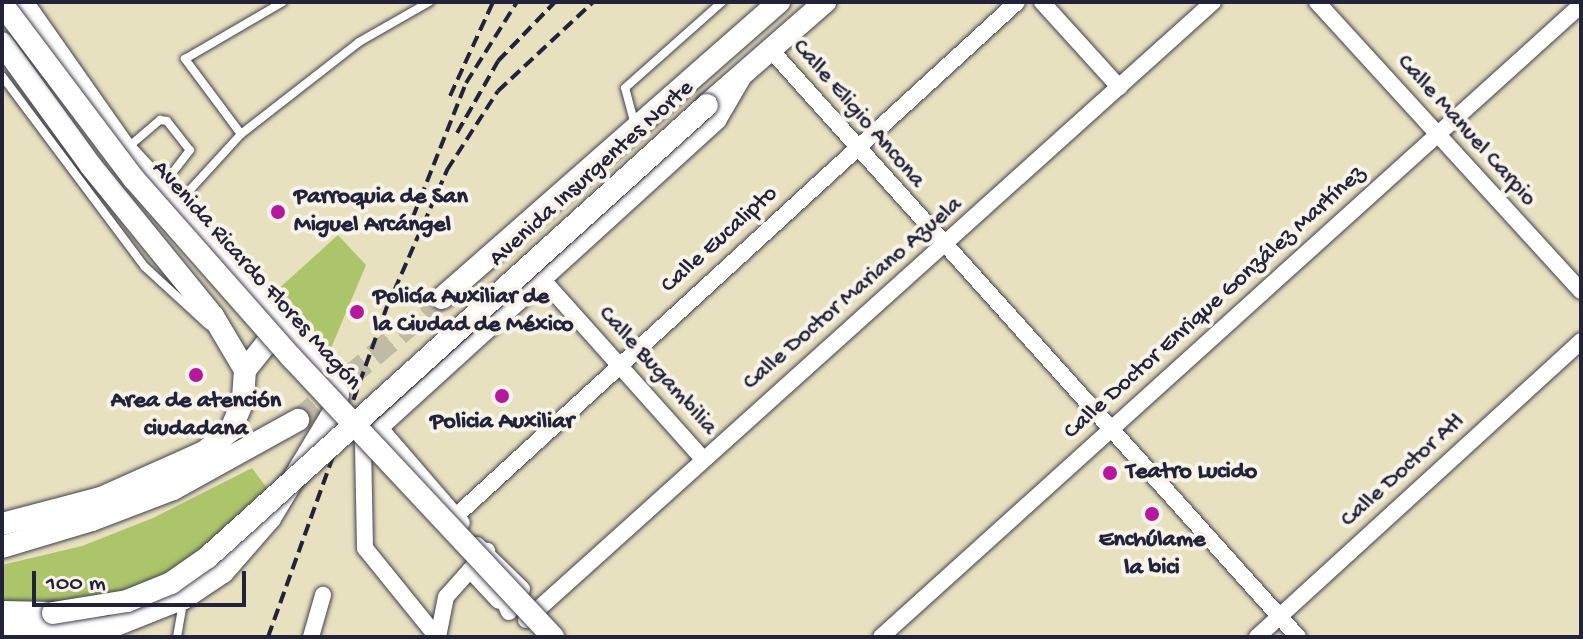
<!DOCTYPE html>
<html>
<head>
<meta charset="utf-8">
<style>
  body { margin:0 }
  #map { position:relative; width:1583px; height:639px; overflow:hidden; background:#e8e1bf; font-family:"Gochi Hand",sans-serif }
  div>[style] { position:absolute }
  .green>* { inset:0; background:#adc56a }
  .secondary-tunnel>* { height:22px; margin-top:-11px; transform-origin:0; background:repeating-linear-gradient(90deg,#c0bba5 0 22px,transparent 0 33px) }
  .roads { filter:drop-shadow(0 0 2px #403f4f) drop-shadow(0 0 2px #403f4f) }
  .lane>* { height:8px; margin:-4px; padding:0 4px; transform-origin:4px; border-radius:4px; background:#fff }
  .street>* { height:16px; margin:-8px; padding:0 8px; transform-origin:8px; border-radius:8px; background:#fff }
  .secondary>* { height:22px; margin:-11px; padding:0 11px; transform-origin:11px; border-radius:11px; background:#fff }
  .rail>* { height:4px; margin-top:-2px; transform-origin:0; background:repeating-linear-gradient(90deg,#22223b 0 12px,transparent 0 18px) }
  .bridges { filter:drop-shadow(0 0 2px #403f4f) drop-shadow(0 0 2px #403f4f) }
  .secondary-bridge>* { height:22px; margin:-11px; padding:0 11px; transform-origin:11px; border-radius:11px; background:#fff }
  .dots>* { width:22px; height:22px; translate:-50% -50%; box-sizing:border-box; border:4px solid #f7f3e8; border-radius:50% }
  span { translate:-50% -50%; white-space:nowrap; text-align:center; line-height:1.15; -webkit-text-stroke:8px #f7f3e8; paint-order:stroke }
  .street-label { font-size:24px; color:#22223b }
  .poi-label { font-size:24px; color:#22223b; font-weight:700 }
  .left { translate:0 -50%; text-align:left }
  .frame { position:absolute; inset:0; border:4px solid #22223b; pointer-events:none }
  .scale { position:absolute; left:32px; top:571px; width:214px; height:36px; box-sizing:border-box; border:4px solid #22223b; border-top:0; padding-left:10px; font-size:24px; line-height:28px; white-space:nowrap; color:#22223b; -webkit-text-stroke:6px #f7f3e8; paint-order:stroke }
</style>
</head>
<body>
<div id="map">
  <div class="green">
    <i style="clip-path:polygon(338px 235px,366px 265px,329px 353px,275px 292px)"></i>
    <i style="clip-path:polygon(252px 468px,270px 492px,216px 559px,107px 618px,76px 622px,2px 602px,2px 565px,82px 546px,153px 518px)"></i>
  </div>
  <div class="secondary-tunnel">
    <i style="left:298px;top:420px;width:189px;rotate:-40.3deg"></i>
  </div>
  <div class="roads">
    <div class="lane">
      <i style="left:2px;top:76px;width:239px;rotate:53.2deg"></i>
      <i style="left:145px;top:267px;width:86px;rotate:42.6deg"></i>
      <i style="left:635px;top:125px;width:38px;rotate:-105deg"></i>
      <i style="left:625px;top:88px;width:130px;rotate:-41.6deg"></i>
      <i style="left:241px;top:134px;width:150px;rotate:-37.9deg"></i>
      <i style="left:359px;top:42px;width:81px;rotate:-29.7deg"></i>
      <i style="left:126px;top:149px;width:45px;rotate:-40.5deg"></i>
      <i style="left:160px;top:120px;width:7px;rotate:8deg"></i>
      <i style="left:167px;top:121px;width:37px;rotate:52deg"></i>
      <i style="left:190px;top:150px;width:44px;rotate:127.6deg"></i>
      <i style="left:178px;top:203px;width:93px;rotate:-47.6deg"></i>
      <i style="left:241px;top:134px;width:94px;rotate:-126.7deg"></i>
      <i style="left:185px;top:59px;width:113px;rotate:-30.2deg"></i>
      <i style="left:177px;top:637px;width:36px;rotate:-80deg"></i>
    </div>
    <div class="street">
      <i style="left:1042px;top:2px;width:115px;rotate:47.8deg"></i>
      <i style="left:1317px;top:2px;width:391px;rotate:47.6deg"></i>
      <i style="left:770px;top:49px;width:790px;rotate:48.08deg"></i>
      <i style="left:543px;top:280px;width:240px;rotate:48.2deg"></i>
      <i style="left:380px;top:428px;width:125px;rotate:49.2deg"></i>
      <i style="left:457px;top:515px;width:759px;rotate:-42.49deg"></i>
      <i style="left:477px;top:545px;width:63px;rotate:44.4deg"></i>
      <i style="left:470px;top:570px;width:42px;rotate:46.9deg"></i>
      <i style="left:495px;top:581px;width:34px;rotate:66deg"></i>
      <i style="left:526px;top:620px;width:924px;rotate:-41.97deg"></i>
      <i style="left:311px;top:637px;width:44px;rotate:-74.1deg"></i>
      <i style="left:437px;top:637px;width:114px;rotate:-129deg"></i>
      <i style="left:365px;top:548px;width:104px;rotate:-91.1deg"></i>
      <i style="left:363px;top:444px;width:480px;rotate:-42.3deg"></i>
      <i style="left:718px;top:121px;width:48px;rotate:-59.7deg"></i>
      <i style="left:438px;top:637px;width:41px;rotate:-78.7deg"></i>
      <i style="left:446px;top:597px;width:62px;rotate:-48.3deg"></i>
      <i style="left:881px;top:637px;width:943px;rotate:-42.08deg"></i>
      <i style="left:1257px;top:637px;width:439px;rotate:-42.4deg"></i>
    </div>
    <div class="secondary">
      <i style="left:2px;top:43px;width:152px;rotate:54.1deg"></i>
      <i style="left:91px;top:166px;width:193px;rotate:50.9deg"></i>
      <i style="left:213px;top:316px;width:63px;rotate:59.3deg"></i>
      <i style="left:245px;top:370px;width:31px;rotate:94deg"></i>
      <i style="left:243px;top:401px;width:33px;rotate:113deg"></i>
      <i style="left:230px;top:431px;width:33px;rotate:141deg"></i>
      <i style="left:204px;top:452px;width:113px;rotate:155.9deg"></i>
      <i style="left:101px;top:498px;width:102px;rotate:165.3deg"></i>
      <i style="left:707px;top:105px;width:157px;rotate:-41.1deg"></i>
      <i style="left:442px;top:298px;width:449px;rotate:-41.3deg"></i>
      <i style="left:245px;top:370px;width:32px;rotate:-51deg"></i>
      <i style="left:265px;top:345px;width:17px;rotate:-33deg"></i>
      <i style="left:279px;top:336px;width:14px;rotate:4deg"></i>
      <i style="left:2px;top:547px;width:94px;rotate:-16.7deg"></i>
      <i style="left:92px;top:520px;width:87px;rotate:-20.9deg"></i>
      <i style="left:173px;top:489px;width:143px;rotate:-28.9deg"></i>
      <i style="left:2px;top:612px;width:51px;rotate:1.1deg"></i>
      <i style="left:2px;top:634px;width:109px;rotate:-3.7deg"></i>
      <i style="left:111px;top:627px;width:79px;rotate:-21.7deg"></i>
      <i style="left:184px;top:598px;width:47px;rotate:-33.7deg"></i>
      <i style="left:223px;top:572px;width:72px;rotate:-49deg"></i>
      <i style="left:270px;top:518px;width:126px;rotate:-59deg"></i>
      <i style="left:335px;top:410px;width:16px;rotate:-79deg"></i>
      <i style="left:338px;top:394px;width:70px;rotate:-125.1deg"></i>
      <i style="left:298px;top:337px;width:254px;rotate:-132.6deg"></i>
      <i style="left:126px;top:150px;width:181px;rotate:-125.1deg"></i>
    </div>
  </div>
  <div class="rail">
    <i style="left:450px;top:96px;width:103px;rotate:-65.4deg"></i>
    <i style="left:457px;top:133px;width:83px;rotate:-60.3deg"></i>
    <i style="left:498px;top:61px;width:82px;rotate:-46deg"></i>
    <i style="left:407px;top:232px;width:160px;rotate:-68.4deg"></i>
    <i style="left:466px;top:83px;width:96px;rotate:-57.8deg"></i>
    <i style="left:268px;top:637px;width:351px;rotate:-70.2deg"></i>
    <i style="left:387px;top:307px;width:150px;rotate:-66.3deg"></i>
    <i style="left:447px;top:170px;width:94px;rotate:-57.2deg"></i>
    <i style="left:498px;top:91px;width:130px;rotate:-43.1deg"></i>
  </div>
  <div class="bridges">
    <div class="secondary-bridge">
      <i style="left:2px;top:4px;width:219px;rotate:53deg"></i>
      <i style="left:134px;top:179px;width:239px;rotate:48.6deg"></i>
      <i style="left:292px;top:358px;width:382px;rotate:46.9deg"></i>
      <i style="left:53px;top:613px;width:75px;rotate:-9.2deg"></i>
      <i style="left:127px;top:601px;width:48px;rotate:-22.2deg"></i>
      <i style="left:171px;top:583px;width:45px;rotate:-35.1deg"></i>
      <i style="left:208px;top:557px;width:673px;rotate:-42.17deg"></i>
    </div>
  </div>
  <div class="dots">
    <i style="left:278px;top:212px;background:#b5179e"></i>
    <i style="left:357px;top:312px;background:#b5179e"></i>
    <i style="left:196px;top:375px;background:#b5179e"></i>
    <i style="left:502px;top:396px;background:#b5179e"></i>
    <i style="left:1110px;top:473px;background:#b5179e"></i>
    <i style="left:1152px;top:514px;background:#b5179e"></i>
  </div>
  <div class="street-label">
    <span style="left:858px;top:114px;rotate:49deg">Calle Eligio Ancona</span>
    <span style="left:1466px;top:131px;rotate:48deg">Calle Manuel Carpio</span>
    <span style="left:592px;top:174px;rotate:-42deg">Avenida Insurgentes Norte</span>
    <span style="left:720px;top:240px;rotate:-42deg">Calle Eucalipto</span>
    <span style="left:256px;top:276px;rotate:48deg">Avenida Ricardo Flores Magón</span>
    <span style="left:853px;top:294px;rotate:-41deg">Calle Doctor Mariano Azuela</span>
    <span style="left:1215px;top:303px;rotate:-42deg">Calle Doctor Enrique González Martínez</span>
    <span style="left:657px;top:371px;rotate:48deg">Calle Bugambilia</span>
    <span style="left:1403px;top:471px;rotate:-42deg">Calle Doctor Atl</span>
  </div>
  <div class="poi-label">
    <span class="left" style="left:294px;top:212px">Parroquia de San<br>Miguel Arcángel</span>
    <span class="left" style="left:373px;top:312px">Policía Auxiliar de<br>la Ciudad de México</span>
    <span style="left:196px;top:416px">Area de atención<br>ciudadana</span>
    <span style="left:502px;top:423px">Policia Auxiliar</span>
    <span class="left" style="left:1126px;top:473px">Teatro Lucido</span>
    <span style="left:1152px;top:555px">Enchúlame<br>la bici</span>
  </div>
  <div class="frame"></div>
  <div class="scale">100 m</div>
</div>
</body>
</html>
